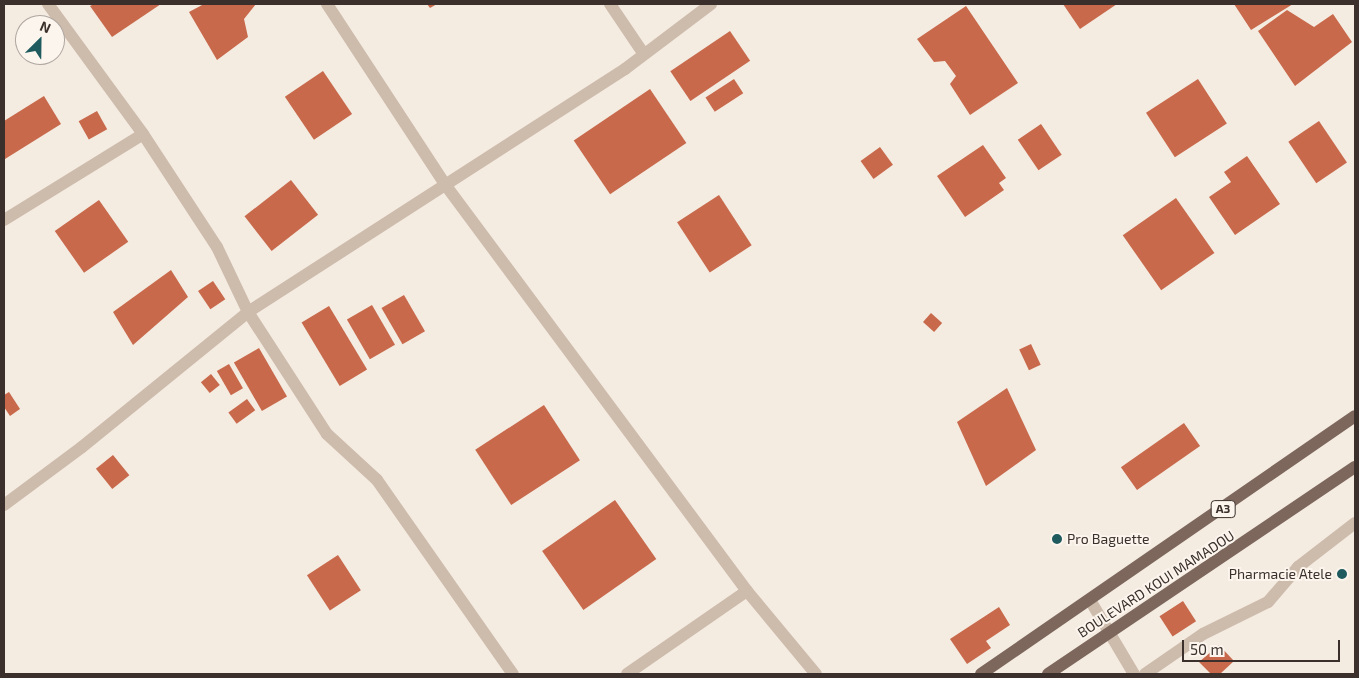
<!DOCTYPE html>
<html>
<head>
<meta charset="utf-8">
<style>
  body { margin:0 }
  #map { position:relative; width:1359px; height:678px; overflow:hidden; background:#f4ebe1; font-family:"Exo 2",sans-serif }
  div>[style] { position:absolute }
  .building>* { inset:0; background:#c8694b; transform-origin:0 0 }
  .street>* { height:12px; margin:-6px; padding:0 6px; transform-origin:6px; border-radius:6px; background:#cdbbac }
  .primary>* { height:12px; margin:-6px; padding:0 6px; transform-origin:6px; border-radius:6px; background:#7d675c }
  .dots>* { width:14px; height:14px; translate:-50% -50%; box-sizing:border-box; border:2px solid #fbf5ee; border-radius:50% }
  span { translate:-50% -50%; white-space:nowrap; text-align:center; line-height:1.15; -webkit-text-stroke:4px #fbf5ee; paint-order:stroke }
  .shield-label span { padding:1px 4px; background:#fbf5ee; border:1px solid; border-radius:4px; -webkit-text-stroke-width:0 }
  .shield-label { font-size:12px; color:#3b302b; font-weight:700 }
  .poi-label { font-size:14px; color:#3b302b }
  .left { translate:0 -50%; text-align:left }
  .right { translate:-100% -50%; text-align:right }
  .street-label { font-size:14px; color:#3b302b }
  .frame { position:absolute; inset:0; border:5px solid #3b302b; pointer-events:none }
  .north { position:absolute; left:15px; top:15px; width:50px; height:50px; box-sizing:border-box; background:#fbf5ee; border:1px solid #aea6a0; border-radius:50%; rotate:23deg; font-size:14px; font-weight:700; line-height:20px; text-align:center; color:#3b302b }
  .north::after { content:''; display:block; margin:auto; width:18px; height:22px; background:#1f5a5e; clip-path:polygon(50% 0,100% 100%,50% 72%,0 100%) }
  .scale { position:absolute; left:1182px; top:640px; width:158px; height:22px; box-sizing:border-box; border:2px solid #3b302b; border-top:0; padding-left:6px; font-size:15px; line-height:18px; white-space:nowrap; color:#3b302b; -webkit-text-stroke:4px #fbf5ee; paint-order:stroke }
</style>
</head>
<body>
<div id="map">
  <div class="building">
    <i style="clip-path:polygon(94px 4px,161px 4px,112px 37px,90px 6px)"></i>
    <i style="clip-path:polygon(204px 4px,256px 4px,244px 19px,248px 37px,217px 60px,189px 12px)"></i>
    <i style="clip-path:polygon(427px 4px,437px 4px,430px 8px)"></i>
    <i style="clip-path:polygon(1063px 4px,1117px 4px,1080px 29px)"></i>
    <i style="clip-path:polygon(1234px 4px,1293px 4px,1251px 30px)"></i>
    <i style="clip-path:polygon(966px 6px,1018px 83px,970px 115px,950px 84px,956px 76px,945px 61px,934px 62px,917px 39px)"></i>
    <i style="clip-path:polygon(1287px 10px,1314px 27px,1333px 14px,1352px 42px,1295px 86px,1258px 31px)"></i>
    <i style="left:730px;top:31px;width:36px;height:72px;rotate:56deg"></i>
    <i style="left:323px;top:71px;width:52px;height:46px;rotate:56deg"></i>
    <i style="left:734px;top:79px;width:17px;height:34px;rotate:57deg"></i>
    <i style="left:1198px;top:79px;width:53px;height:62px;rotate:57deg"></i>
    <i style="left:650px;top:89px;width:65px;height:92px;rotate:56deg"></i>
    <i style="clip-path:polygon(44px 96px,61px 124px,5px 159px,4px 121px)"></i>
    <i style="left:97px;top:111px;width:21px;height:21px;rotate:61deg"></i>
    <i style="left:1319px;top:121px;width:50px;height:37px;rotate:56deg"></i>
    <i style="left:1041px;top:124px;width:37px;height:28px;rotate:56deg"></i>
    <i style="clip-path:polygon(983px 145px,1006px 178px,999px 183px,1004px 190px,965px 217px,937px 176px)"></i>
    <i style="left:880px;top:147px;width:22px;height:24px;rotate:54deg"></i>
    <i style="clip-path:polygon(1247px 156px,1280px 204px,1235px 235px,1209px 197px,1231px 182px,1224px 172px)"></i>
    <i style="left:291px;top:180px;width:44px;height:59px;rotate:52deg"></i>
    <i style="left:719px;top:195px;width:60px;height:50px;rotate:57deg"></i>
    <i style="left:1176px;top:198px;width:67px;height:65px;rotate:55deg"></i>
    <i style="left:99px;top:200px;width:51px;height:54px;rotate:55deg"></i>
    <i style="clip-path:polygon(171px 270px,188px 297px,133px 345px,113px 312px)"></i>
    <i style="left:213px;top:281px;width:22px;height:18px;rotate:56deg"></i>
    <i style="left:404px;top:295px;width:42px;height:26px;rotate:60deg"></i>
    <i style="left:372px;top:305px;width:46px;height:29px;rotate:60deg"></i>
    <i style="left:329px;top:306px;width:74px;height:32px;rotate:59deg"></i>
    <i style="left:931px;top:313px;width:15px;height:12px;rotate:42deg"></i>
    <i style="left:1031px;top:344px;width:23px;height:13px;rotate:65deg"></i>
    <i style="left:259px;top:348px;width:56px;height:29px;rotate:60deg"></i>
    <i style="left:229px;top:364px;width:28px;height:14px;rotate:60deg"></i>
    <i style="left:211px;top:374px;width:14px;height:13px;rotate:51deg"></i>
    <i style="clip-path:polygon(1007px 388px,1036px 450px,986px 486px,957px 422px)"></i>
    <i style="clip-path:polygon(9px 392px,20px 409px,10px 416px,4px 407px,4px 395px)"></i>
    <i style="left:247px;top:399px;width:14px;height:23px;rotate:54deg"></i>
    <i style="left:544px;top:405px;width:66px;height:82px;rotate:57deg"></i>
    <i style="left:1184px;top:423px;width:28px;height:77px;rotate:55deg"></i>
    <i style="left:113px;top:455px;width:26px;height:22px;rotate:51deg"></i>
    <i style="left:615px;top:500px;width:72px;height:89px;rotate:55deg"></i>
    <i style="left:338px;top:555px;width:42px;height:37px;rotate:57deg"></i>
    <i style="left:1183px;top:601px;width:24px;height:28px;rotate:57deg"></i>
    <i style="clip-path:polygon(999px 607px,1010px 625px,986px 641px,991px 648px,967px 664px,950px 639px)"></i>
    <i style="clip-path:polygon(1219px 645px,1234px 661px,1220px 674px,1211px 674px,1199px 662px)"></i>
  </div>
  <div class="street">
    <i style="left:48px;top:4px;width:161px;rotate:53.8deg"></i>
    <i style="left:143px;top:134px;width:135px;rotate:56.8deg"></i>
    <i style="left:217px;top:247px;width:72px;rotate:64.5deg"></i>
    <i style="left:248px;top:312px;width:449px;rotate:-32.8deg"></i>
    <i style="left:625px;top:69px;width:108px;rotate:-37.1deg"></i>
    <i style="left:327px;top:4px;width:214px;rotate:56.8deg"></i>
    <i style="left:444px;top:183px;width:508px;rotate:53.4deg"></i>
    <i style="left:747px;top:591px;width:108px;rotate:50.3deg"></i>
    <i style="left:610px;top:4px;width:59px;rotate:56deg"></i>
    <i style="left:4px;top:220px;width:163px;rotate:-31.7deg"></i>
    <i style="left:4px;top:505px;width:97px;rotate:-36.6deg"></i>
    <i style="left:82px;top:447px;width:214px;rotate:-39.1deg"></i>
    <i style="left:248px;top:312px;width:145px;rotate:57.1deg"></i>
    <i style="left:327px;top:434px;width:68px;rotate:42.6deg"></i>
    <i style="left:377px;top:480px;width:237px;rotate:55deg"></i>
    <i style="left:1090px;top:600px;width:86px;rotate:59.3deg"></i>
    <i style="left:627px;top:674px;width:146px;rotate:-34.7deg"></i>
    <i style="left:1145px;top:674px;width:70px;rotate:-34.6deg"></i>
    <i style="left:1203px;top:634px;width:72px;rotate:-26.2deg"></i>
    <i style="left:1268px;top:602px;width:46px;rotate:-49.4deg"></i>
    <i style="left:1298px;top:567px;width:72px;rotate:-37.7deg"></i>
  </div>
  <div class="primary">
    <i style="left:981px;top:674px;width:454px;rotate:-34.6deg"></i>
    <i style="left:1048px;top:674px;width:370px;rotate:-34deg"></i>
  </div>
  <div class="dots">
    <i style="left:1057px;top:539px;background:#1f5a5e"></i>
    <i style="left:1342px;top:574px;background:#1f5a5e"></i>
  </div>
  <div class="shield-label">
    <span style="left:1223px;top:509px">A3</span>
  </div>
  <div class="poi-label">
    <span class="left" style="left:1067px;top:539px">Pro Baguette</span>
    <span class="right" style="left:1332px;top:574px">Pharmacie Atele</span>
  </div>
  <div class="street-label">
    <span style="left:1156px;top:584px;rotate:-33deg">BOULEVARD KOUI MAMADOU</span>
  </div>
  <div class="frame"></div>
  <div class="north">N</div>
  <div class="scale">50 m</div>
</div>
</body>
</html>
